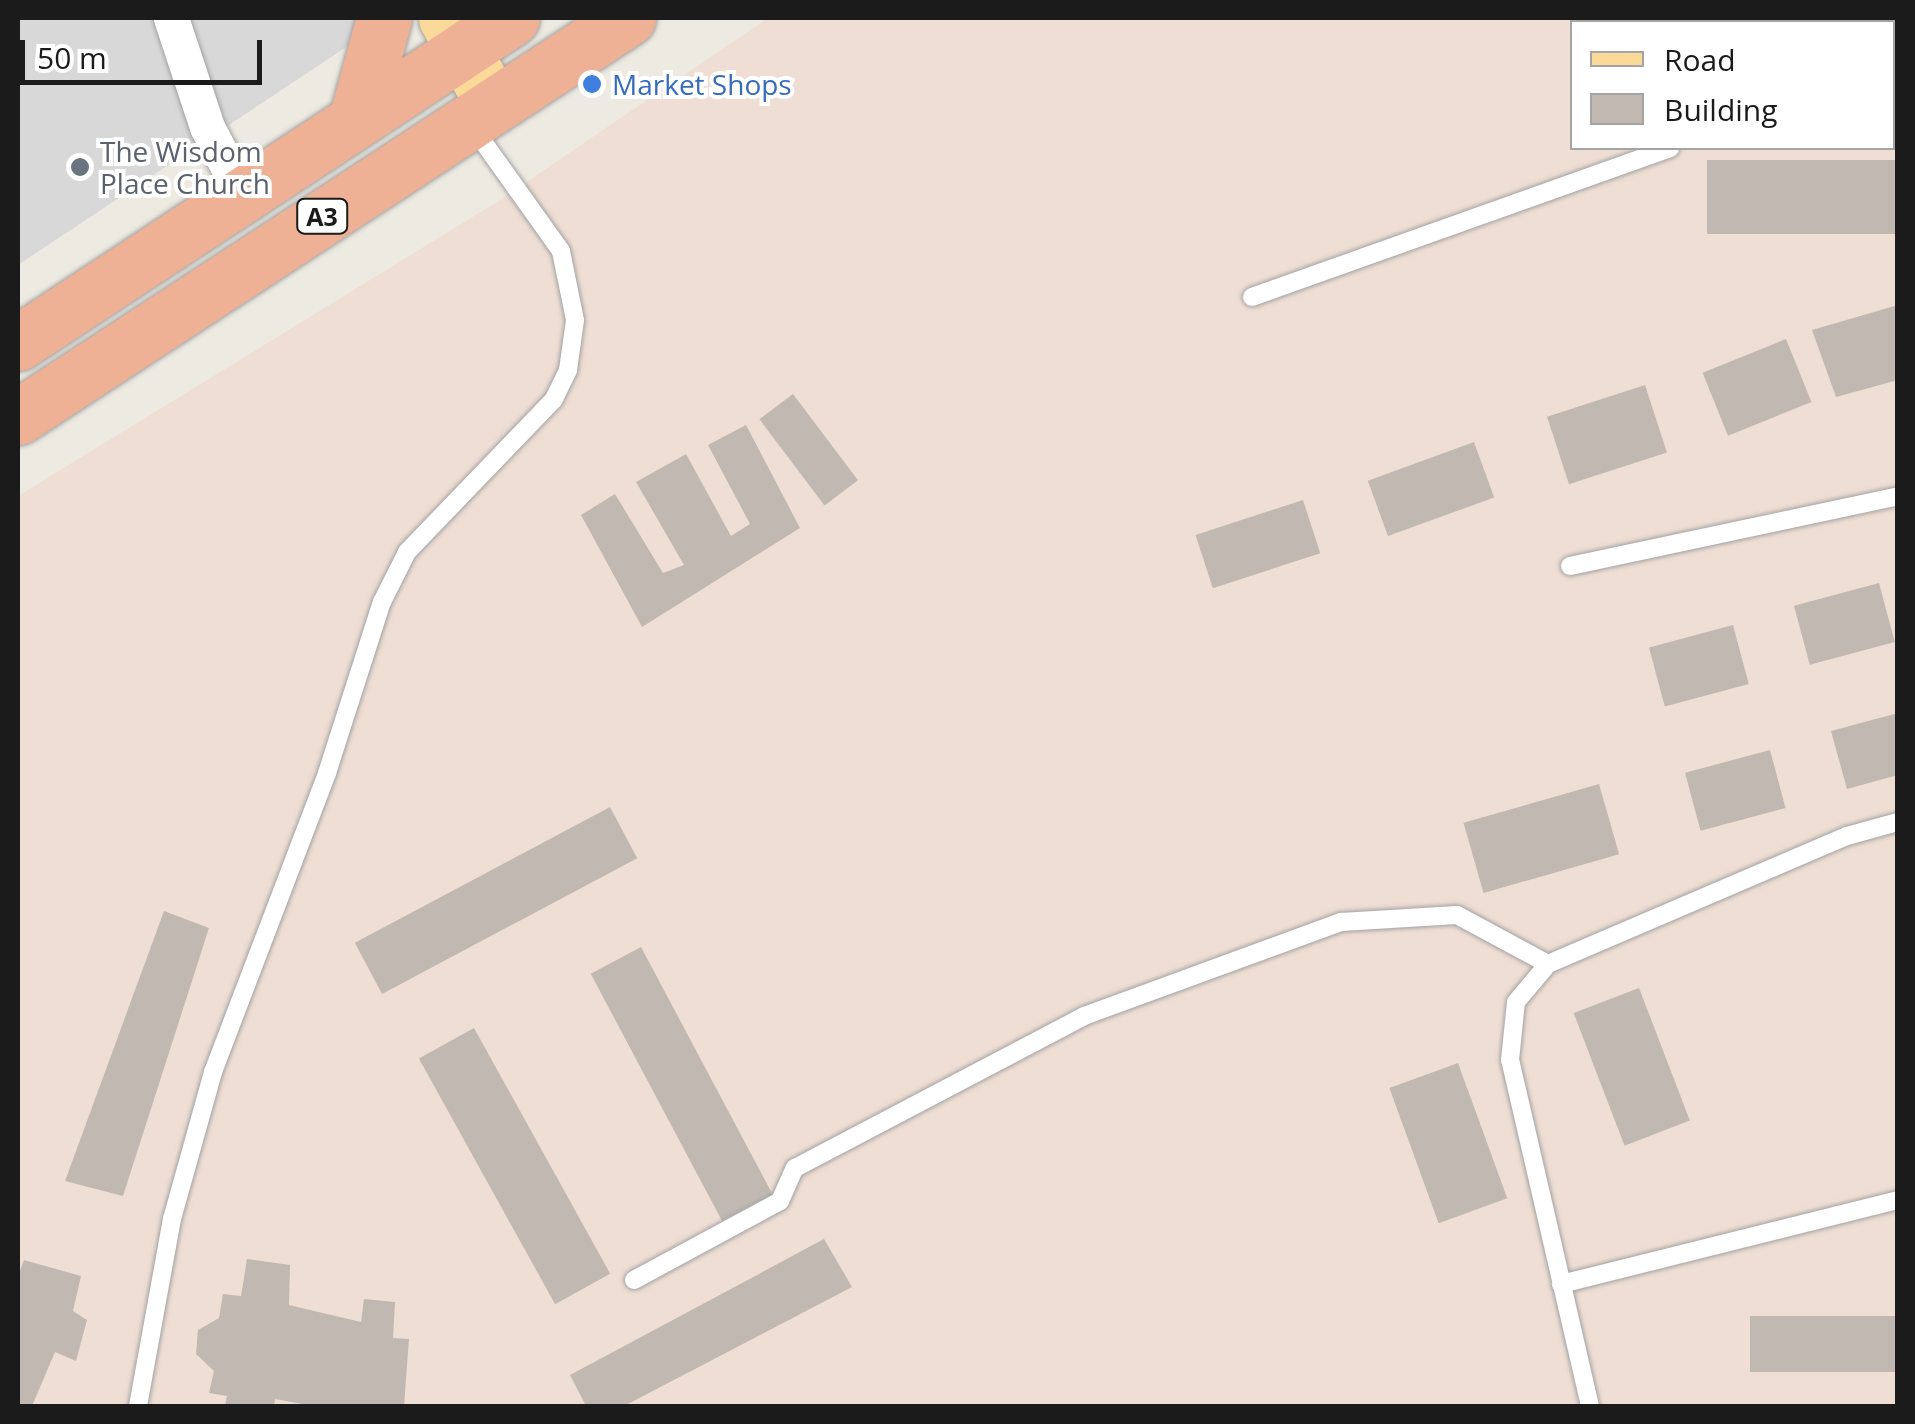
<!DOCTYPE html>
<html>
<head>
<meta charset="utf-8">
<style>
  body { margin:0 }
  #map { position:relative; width:1915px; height:1424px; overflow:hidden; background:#edeae1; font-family:"Open Sans",sans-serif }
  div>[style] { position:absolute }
  .residential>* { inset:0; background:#d9d8d8 }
  .military>* { inset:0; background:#efded4 }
  .building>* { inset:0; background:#c1b9b1; transform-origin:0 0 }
  .roads { filter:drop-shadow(0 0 2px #a2a2a2) drop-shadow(0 0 2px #a2a2a2) }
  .service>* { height:18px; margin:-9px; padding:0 9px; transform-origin:9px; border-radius:9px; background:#fff }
  .minor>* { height:35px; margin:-17.5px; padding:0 17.5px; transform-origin:17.5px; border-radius:17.5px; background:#fff }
  .primary>* { height:55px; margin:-27.5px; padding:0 27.5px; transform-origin:27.5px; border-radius:27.5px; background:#fad999 }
  .trunk>* { height:55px; margin:-27.5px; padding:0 27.5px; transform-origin:27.5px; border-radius:27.5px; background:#efb196 }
  .dots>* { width:28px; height:28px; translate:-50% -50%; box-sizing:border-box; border:5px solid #fff; border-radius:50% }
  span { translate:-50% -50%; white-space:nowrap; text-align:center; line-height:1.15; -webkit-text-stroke:8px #fff; paint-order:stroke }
  .shield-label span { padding:2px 8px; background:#fff; border:2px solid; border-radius:8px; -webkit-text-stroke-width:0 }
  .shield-label { font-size:25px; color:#1b1b1b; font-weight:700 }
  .shop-label { font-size:28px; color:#366cbe }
  .left { translate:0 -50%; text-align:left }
  .worship-label { font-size:28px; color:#5b616d }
  .frame { position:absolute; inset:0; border:20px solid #1b1b1b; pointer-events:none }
  .legend { position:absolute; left:1570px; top:20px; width:325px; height:130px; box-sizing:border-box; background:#fff; border:2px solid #a4a4a4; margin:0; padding:12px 18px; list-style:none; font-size:30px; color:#1b1b1b }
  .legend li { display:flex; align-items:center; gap:20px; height:50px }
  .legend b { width:50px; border:2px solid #a4a4a4 }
  .scale { position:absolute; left:20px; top:40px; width:242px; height:45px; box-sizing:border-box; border:5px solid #1b1b1b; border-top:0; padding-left:12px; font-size:30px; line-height:35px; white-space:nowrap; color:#1b1b1b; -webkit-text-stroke:8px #fff; paint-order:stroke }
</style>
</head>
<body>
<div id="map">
  <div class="residential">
    <i style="clip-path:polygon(18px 18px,390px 18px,18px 265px)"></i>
  </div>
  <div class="military">
    <i style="clip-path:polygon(evenodd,768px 18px,1897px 18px,1897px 1406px,18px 1406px,18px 496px,497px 202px,768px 18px,1572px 22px,1892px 22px,1892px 148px,1572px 148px,1572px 22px)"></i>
  </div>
  <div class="building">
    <i style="left:1898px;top:160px;width:74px;height:191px;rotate:90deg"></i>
    <i style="clip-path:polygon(1898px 305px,1898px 380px,1836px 397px,1812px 330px)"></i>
    <i style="left:1786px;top:339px;width:68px;height:90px;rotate:68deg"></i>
    <i style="left:1645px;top:385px;width:71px;height:103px;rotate:72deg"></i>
    <i style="left:793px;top:394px;width:108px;height:42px;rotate:53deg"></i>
    <i style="clip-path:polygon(746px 425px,800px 528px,642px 627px,581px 515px,615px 494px,663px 573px,684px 565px,636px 482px,686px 454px,731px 536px,750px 524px,708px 445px)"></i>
    <i style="left:1474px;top:442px;width:59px;height:113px;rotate:70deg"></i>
    <i style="left:1303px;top:500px;width:56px;height:113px;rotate:72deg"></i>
    <i style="left:1879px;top:583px;width:61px;height:88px;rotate:75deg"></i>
    <i style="left:1733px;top:625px;width:61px;height:87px;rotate:75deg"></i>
    <i style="clip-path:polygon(1898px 713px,1898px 775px,1847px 789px,1831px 731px)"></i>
    <i style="left:1770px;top:750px;width:60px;height:88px;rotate:75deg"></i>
    <i style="left:1599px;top:784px;width:73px;height:141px;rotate:74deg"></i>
    <i style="left:610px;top:807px;width:58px;height:289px;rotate:62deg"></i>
    <i style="clip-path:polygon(164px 911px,209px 928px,123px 1196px,65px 1181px)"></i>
    <i style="left:641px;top:947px;width:280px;height:57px;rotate:62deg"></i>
    <i style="left:1639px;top:988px;width:142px;height:70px;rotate:69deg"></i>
    <i style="left:474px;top:1028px;width:281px;height:63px;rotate:61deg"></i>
    <i style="left:1458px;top:1063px;width:144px;height:73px;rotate:70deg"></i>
    <i style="clip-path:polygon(824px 1239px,852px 1287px,624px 1406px,586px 1406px,570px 1375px)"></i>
    <i style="clip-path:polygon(247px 1259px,290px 1265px,289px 1305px,361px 1322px,364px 1299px,395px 1302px,393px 1338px,409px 1339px,404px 1406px,313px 1406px,275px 1399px,274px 1406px,225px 1406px,227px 1396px,209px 1393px,214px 1371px,196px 1354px,198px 1330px,219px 1318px,223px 1294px,241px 1296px)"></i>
    <i style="clip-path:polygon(24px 1260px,81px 1276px,73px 1311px,87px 1320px,76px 1361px,55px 1352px,32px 1406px,18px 1406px,18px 1276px)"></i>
    <i style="left:1898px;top:1316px;width:56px;height:148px;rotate:90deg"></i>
  </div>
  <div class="roads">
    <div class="service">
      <i style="left:1892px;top:116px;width:6px;rotate:9deg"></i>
      <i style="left:1252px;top:297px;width:444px;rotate:-19.6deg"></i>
      <i style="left:1570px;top:566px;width:335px;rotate:-12deg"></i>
      <i style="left:634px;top:1280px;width:166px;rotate:-28.4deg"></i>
      <i style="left:780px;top:1201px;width:36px;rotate:-66deg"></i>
      <i style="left:795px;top:1168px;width:327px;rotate:-27.7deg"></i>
      <i style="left:1084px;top:1016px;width:274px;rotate:-20.1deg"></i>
      <i style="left:1341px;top:922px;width:116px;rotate:-3.5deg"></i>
      <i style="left:1457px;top:915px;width:103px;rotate:28.3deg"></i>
      <i style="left:1561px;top:1284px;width:347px;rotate:-14deg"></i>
      <i style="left:138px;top:1406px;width:190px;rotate:-79.7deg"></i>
      <i style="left:172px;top:1219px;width:153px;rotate:-74.4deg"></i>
      <i style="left:213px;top:1072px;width:320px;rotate:-69.1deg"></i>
      <i style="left:327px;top:773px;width:180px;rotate:-72.2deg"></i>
      <i style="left:382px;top:602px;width:56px;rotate:-63.4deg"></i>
      <i style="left:407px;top:552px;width:212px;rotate:-46.1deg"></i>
      <i style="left:554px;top:399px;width:32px;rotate:-64deg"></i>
      <i style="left:568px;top:370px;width:50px;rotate:-82deg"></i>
      <i style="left:575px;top:320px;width:70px;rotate:-101.5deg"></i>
      <i style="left:561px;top:251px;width:155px;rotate:-125.5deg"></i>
      <i style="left:1590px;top:1406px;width:355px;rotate:-103deg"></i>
      <i style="left:1510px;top:1060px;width:58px;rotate:-84.1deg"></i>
      <i style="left:1516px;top:1002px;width:50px;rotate:-49.9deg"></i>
      <i style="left:1548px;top:964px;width:325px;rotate:-23.2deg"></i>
      <i style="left:1847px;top:836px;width:53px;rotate:-15.4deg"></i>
    </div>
    <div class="minor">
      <i style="left:171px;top:18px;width:115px;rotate:71.7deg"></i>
      <i style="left:207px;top:127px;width:78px;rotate:62.4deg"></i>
    </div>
    <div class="primary">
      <i style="left:446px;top:18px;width:99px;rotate:61.6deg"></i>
    </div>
    <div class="trunk">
      <i style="left:356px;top:120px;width:106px;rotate:-74.6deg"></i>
      <i style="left:18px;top:343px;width:591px;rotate:-33.34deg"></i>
      <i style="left:18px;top:417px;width:729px;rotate:-33.19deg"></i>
    </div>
  </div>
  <div class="dots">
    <i style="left:592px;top:84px;background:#3f7fe0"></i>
    <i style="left:80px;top:167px;background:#6b7280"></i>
  </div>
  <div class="shield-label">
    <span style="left:322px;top:216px">A3</span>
  </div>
  <div class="shop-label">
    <span class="left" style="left:612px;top:84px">Market Shops</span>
  </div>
  <div class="worship-label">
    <span class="left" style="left:100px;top:167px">The Wisdom<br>Place Church</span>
  </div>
  <div class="frame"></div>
  <ul class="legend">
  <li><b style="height:12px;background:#fad999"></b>Road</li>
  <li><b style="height:28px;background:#c1b9b1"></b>Building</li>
  </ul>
  <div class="scale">50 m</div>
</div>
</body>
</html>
